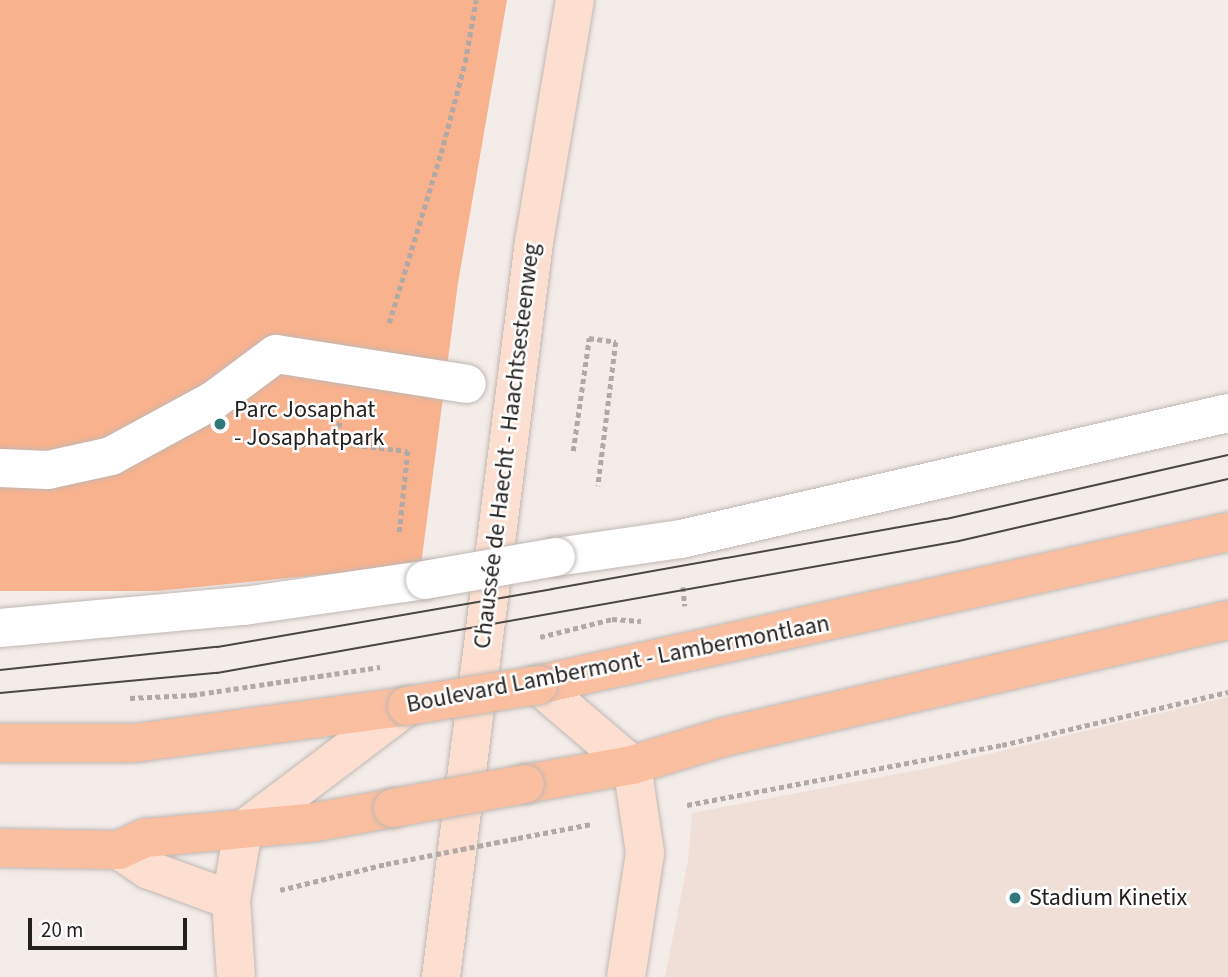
<!DOCTYPE html>
<html>
<head>
<meta charset="utf-8">
<style>
  body { margin:0 }
  #map { position:relative; width:1228px; height:977px; overflow:hidden; background:#f4ece8; font-family:"Source Sans 3",sans-serif }
  div>[style] { position:absolute }
  .built>* { inset:0; background:#efdfd7 }
  .green>* { inset:0; background:#f8b28e }
  .path>* { height:4.5px; margin-top:-2.25px; transform-origin:0; background:repeating-linear-gradient(90deg,#b0a9a6 0 5px,transparent 0 8.5px) }
  .roads { filter:drop-shadow(0 0 2px #c0b8b4) drop-shadow(0 0 2px #c0b8b4) }
  .street>* { height:38px; margin:-19px; padding:0 19px; transform-origin:19px; border-radius:19px; background:#fff }
  .secondary>* { height:38px; margin:-19px; padding:0 19px; transform-origin:19px; border-radius:19px; background:#fcdfd0 }
  .primary>* { height:38px; margin:-19px; padding:0 19px; transform-origin:19px; border-radius:19px; background:#f9bfa0 }
  .tram>* { height:2px; margin:-1px; padding:0 1px; transform-origin:1px; border-radius:1px; background:#4a4644 }
  .path-bridge>* { height:4.5px; margin-top:-2.25px; transform-origin:0; background:repeating-linear-gradient(90deg,#b0a9a6 0 5px,transparent 0 8.5px) }
  .bridges { filter:drop-shadow(0 0 2px #c0b8b4) drop-shadow(0 0 2px #c0b8b4) }
  .street-bridge>* { height:38px; margin:-19px; padding:0 19px; transform-origin:19px; border-radius:19px; background:#fff }
  .primary-bridge>* { height:38px; margin:-19px; padding:0 19px; transform-origin:19px; border-radius:19px; background:#f9bfa0 }
  .dots>* { width:19px; height:19px; translate:-50% -50%; box-sizing:border-box; border:4px solid #fff; border-radius:50% }
  span { translate:-50% -50%; white-space:nowrap; text-align:center; line-height:1.15; -webkit-text-stroke:5px #fff; paint-order:stroke }
  .poi-label { font-size:24px; color:#23201e }
  .left { translate:0 -50%; text-align:left }
  .street-label { font-size:24px; color:#23201e }
  .scale { position:absolute; left:28px; top:918px; width:159px; height:32px; box-sizing:border-box; border:4px solid #23201e; border-top:0; padding-left:9px; font-size:21px; line-height:24px; white-space:nowrap; color:#23201e; -webkit-text-stroke:5px #fff; paint-order:stroke }
</style>
</head>
<body>
<div id="map">
  <div class="built">
    <i style="clip-path:polygon(1228px 697px,1228px 977px,665px 977px,688px 860px,692px 813px,934px 767px)"></i>
  </div>
  <div class="green">
    <i style="clip-path:polygon(0 0,507px 0,458px 283px,421px 565px,157px 591px,0 591px)"></i>
  </div>
  <div class="path">
    <i style="left:389px;top:323px;width:178px;rotate:-73deg"></i>
    <i style="left:441px;top:153px;width:94px;rotate:-75.2deg"></i>
    <i style="left:465px;top:62px;width:63px;rotate:-79.9deg"></i>
    <i style="left:341px;top:414px;width:29px;rotate:98deg"></i>
    <i style="left:337px;top:443px;width:71px;rotate:6.4deg"></i>
    <i style="left:408px;top:451px;width:85px;rotate:96deg"></i>
    <i style="left:573px;top:451px;width:114px;rotate:-81.9deg"></i>
    <i style="left:589px;top:338px;width:27px;rotate:8deg"></i>
    <i style="left:616px;top:342px;width:145px;rotate:97.1deg"></i>
    <i style="left:683px;top:587px;width:19px;rotate:84deg"></i>
    <i style="left:687px;top:805px;width:321px;rotate:-10.8deg"></i>
    <i style="left:1002px;top:745px;width:232px;rotate:-13.2deg"></i>
    <i style="left:518px;top:838px;width:75px;rotate:-10.7deg"></i>
    <i style="left:280px;top:890px;width:109px;rotate:-13.8deg"></i>
  </div>
  <div class="roads">
    <div class="street">
      <i style="left:0;top:468px;width:48px;rotate:2.4deg"></i>
      <i style="left:48px;top:470px;width:65px;rotate:-12.5deg"></i>
      <i style="left:111px;top:456px;width:117px;rotate:-28.5deg"></i>
      <i style="left:214px;top:400px;width:77px;rotate:-36.6deg"></i>
      <i style="left:276px;top:354px;width:193px;rotate:8.9deg"></i>
      <i style="left:556px;top:557px;width:126px;rotate:-8.2deg"></i>
      <i style="left:681px;top:539px;width:561px;rotate:-12.97deg"></i>
      <i style="left:0;top:628px;width:245px;rotate:-5.2deg"></i>
      <i style="left:244px;top:606px;width:183px;rotate:-8.2deg"></i>
    </div>
    <div class="secondary">
      <i style="left:538px;top:685px;width:123px;rotate:40.4deg"></i>
      <i style="left:632px;top:765px;width:89px;rotate:81.6deg"></i>
      <i style="left:645px;top:853px;width:125px;rotate:98.7deg"></i>
      <i style="left:119px;top:850px;width:36px;rotate:34deg"></i>
      <i style="left:149px;top:870px;width:87px;rotate:20.1deg"></i>
      <i style="left:236px;top:977px;width:77px;rotate:-93.7deg"></i>
      <i style="left:231px;top:900px;width:71px;rotate:-80.3deg"></i>
      <i style="left:243px;top:830px;width:206px;rotate:-37.1deg"></i>
      <i style="left:441px;top:977px;width:741px;rotate:-82.79deg"></i>
      <i style="left:534px;top:242px;width:245px;rotate:-80.4deg"></i>
    </div>
    <div class="primary">
      <i style="left:538px;top:685px;width:707px;rotate:-12.5deg"></i>
      <i style="left:0;top:743px;width:135px"></i>
      <i style="left:135px;top:743px;width:275px;rotate:-7.7deg"></i>
      <i style="left:525px;top:784px;width:109px;rotate:-10.1deg"></i>
      <i style="left:632px;top:765px;width:96px;rotate:-16.9deg"></i>
      <i style="left:724px;top:737px;width:517px;rotate:-13.07deg"></i>
      <i style="left:0;top:848px;width:119px;rotate:1deg"></i>
      <i style="left:119px;top:850px;width:29px;rotate:-25deg"></i>
      <i style="left:145px;top:838px;width:172px;rotate:-5.3deg"></i>
      <i style="left:316px;top:822px;width:78px;rotate:-10.3deg"></i>
    </div>
  </div>
  <div class="tram">
    <i style="left:0;top:670px;width:218px;rotate:-6.1deg"></i>
    <i style="left:217px;top:647px;width:340px;rotate:-9.8deg"></i>
    <i style="left:552px;top:589px;width:400px;rotate:-10.1deg"></i>
    <i style="left:946px;top:519px;width:289px;rotate:-12.8deg"></i>
    <i style="left:0;top:693px;width:218px;rotate:-5.3deg"></i>
    <i style="left:217px;top:673px;width:754px;rotate:-10.09deg"></i>
    <i style="left:959px;top:541px;width:276px;rotate:-13deg"></i>
  </div>
  <div class="path-bridge">
    <i style="left:540px;top:637px;width:74px;rotate:-14deg"></i>
    <i style="left:612px;top:619px;width:29px;rotate:4deg"></i>
    <i style="left:130px;top:698px;width:62px;rotate:-2.8deg"></i>
    <i style="left:192px;top:695px;width:190px;rotate:-8.5deg"></i>
    <i style="left:386px;top:864px;width:135px;rotate:-11.1deg"></i>
  </div>
  <div class="bridges">
    <div class="street-bridge">
      <i style="left:425px;top:580px;width:133px;rotate:-10deg"></i>
    </div>
    <div class="primary-bridge">
      <i style="left:407px;top:706px;width:133px;rotate:-9.1deg"></i>
      <i style="left:393px;top:808px;width:134px;rotate:-10.3deg"></i>
    </div>
  </div>
  <div class="dots">
    <i style="left:220px;top:424px;background:#2f787b"></i>
    <i style="left:1015px;top:898px;background:#2f787b"></i>
  </div>
  <div class="poi-label">
    <span class="left" style="left:234px;top:424px">Parc Josaphat<br>- Josaphatpark</span>
    <span class="left" style="left:1029px;top:898px">Stadium Kinetix</span>
  </div>
  <div class="street-label">
    <span style="left:507px;top:446px;rotate:-83deg">Chaussée de Haecht - Haachtsesteenweg</span>
    <span style="left:618px;top:664px;rotate:-11deg">Boulevard Lambermont - Lambermontlaan</span>
  </div>
  <div class="scale">20 m</div>
</div>
</body>
</html>
